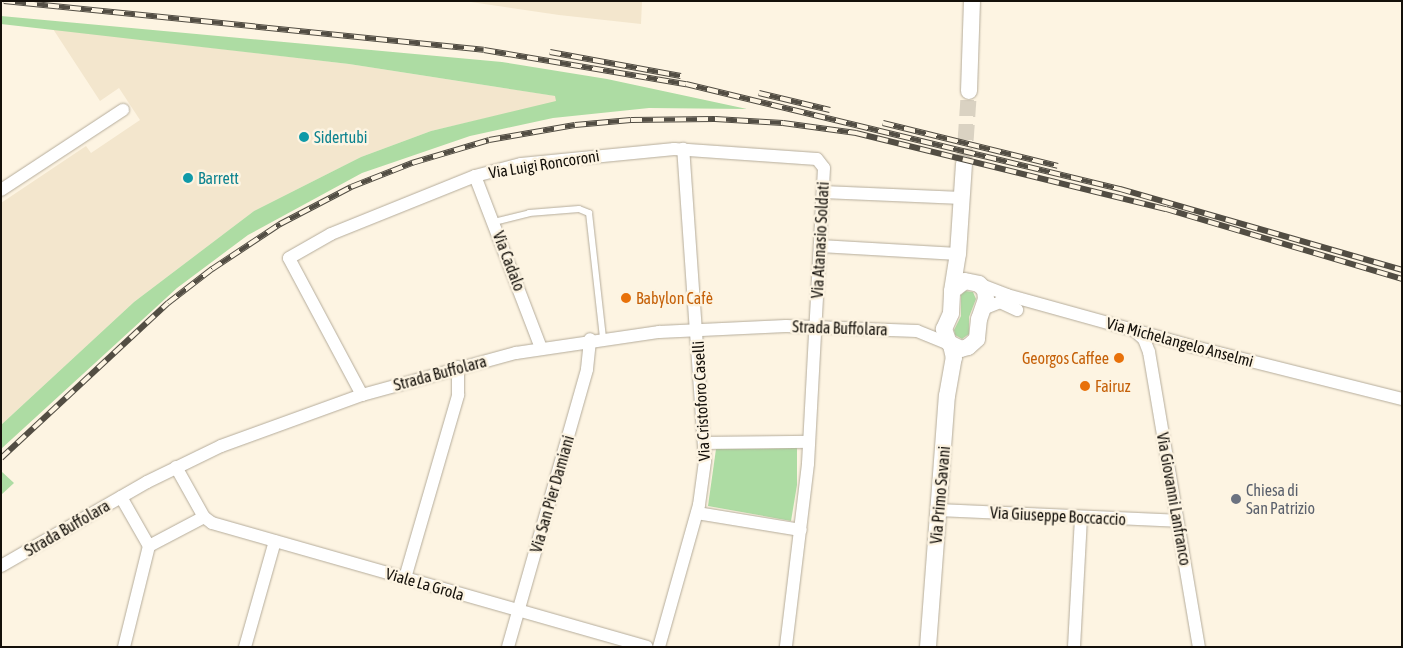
<!DOCTYPE html>
<html>
<head>
<meta charset="utf-8">
<style>
  body { margin:0 }
  #map { position:relative; width:1403px; height:648px; overflow:hidden; background:#fdf4e2; font-family:"Asap Condensed",sans-serif }
  div>[style] { position:absolute }
  .built>* { inset:0; background:#f3e6cd }
  .green>* { inset:0; background:#addca3 }
  .secondary-tunnel>* { height:16px; margin-top:-8px; transform-origin:0; background:repeating-linear-gradient(90deg,#dad2c2 0 16px,transparent 0 24px) }
  .roads { filter:drop-shadow(0 0 1px #b5ac9b) drop-shadow(0 0 1px #b5ac9b) }
  .lane>* { height:6px; margin:-3px; padding:0 3px; transform-origin:3px; border-radius:3px; background:#fff }
  .street>* { height:12px; margin:-6px; padding:0 6px; transform-origin:6px; border-radius:6px; background:#fff }
  .secondary>* { height:16px; margin:-8px; padding:0 8px; transform-origin:8px; border-radius:8px; background:#fff }
  .rail>* { height:5.5px; margin-top:-2.75px; transform-origin:0; background:repeating-linear-gradient(90deg,#fdf4e2 0 11px,#524d43 0 22px); box-sizing:border-box; border-block:1px solid #524d43 }
  .dots>* { width:14px; height:14px; translate:-50% -50%; box-sizing:border-box; border:2px solid #fdf4e2; border-radius:50% }
  span { translate:-50% -50%; white-space:nowrap; text-align:center; line-height:1.15; -webkit-text-stroke:5px #fdf4e2; paint-order:stroke }
  .culture-label { font-size:16px; color:#0d838f }
  .left { translate:0 -50%; text-align:left }
  .street-label { font-size:16px; color:#14100a }
  .food-label { font-size:16px; color:#c56008 }
  .right { translate:-100% -50%; text-align:right }
  .worship-label { font-size:16px; color:#5b616d }
  .frame { position:absolute; inset:0; border:2px solid #14100a; pointer-events:none }
</style>
</head>
<body>
<div id="map">
  <div class="built">
    <i style="clip-path:polygon(464px 1px,642px 1px,641px 24px,559px 15px)"></i>
    <i style="clip-path:polygon(53px 29px,349px 64px,556px 96px,556px 102px,431px 131px,361px 157px,254px 211px,134px 302px,1px 425px,1px 203px,86px 146px,91px 153px,140px 120px,119px 88px,100px 101px)"></i>
  </div>
  <div class="green">
    <i style="clip-path:polygon(1px 16px,502px 62px,607px 79px,747px 109px,649px 108px,553px 118px,470px 136px,362px 173px,248px 235px,177px 288px,1px 449px,1px 425px,134px 302px,254px 211px,361px 157px,431px 131px,556px 101px,555px 96px,349px 64px,1px 24px)"></i>
    <i style="clip-path:polygon(965px 291px,973px 292px,976px 299px,969px 317px,969px 334px,962px 339px,955px 335px,954px 330px,961px 316px,961px 295px)"></i>
    <i style="clip-path:polygon(797px 448px,797px 485px,791px 521px,708px 506px,716px 449px)"></i>
    <i style="clip-path:polygon(1px 471px,14px 483px,1px 495px)"></i>
  </div>
  <div class="secondary-tunnel">
    <i style="left:964px;top:164px;width:73px;rotate:-86.1deg"></i>
  </div>
  <div class="roads">
    <div class="lane">
      <i style="left:494px;top:222px;width:36px;rotate:-14deg"></i>
      <i style="left:529px;top:213px;width:50px;rotate:-4.6deg"></i>
      <i style="left:579px;top:209px;width:11px;rotate:22deg"></i>
      <i style="left:589px;top:213px;width:126px;rotate:83.6deg"></i>
    </div>
    <div class="street">
      <i style="left:475px;top:176px;width:184px;rotate:69deg"></i>
      <i style="left:1px;top:190px;width:146px;rotate:-33.3deg"></i>
      <i style="left:823px;top:192px;width:139px;rotate:2.5deg"></i>
      <i style="left:820px;top:246px;width:138px;rotate:3.3deg"></i>
      <i style="left:979px;top:284px;width:30px;rotate:21deg"></i>
      <i style="left:1007px;top:295px;width:195px;rotate:15.5deg"></i>
      <i style="left:1195px;top:347px;width:213px;rotate:14.1deg"></i>
      <i style="left:983px;top:309px;width:18px;rotate:-22deg"></i>
      <i style="left:1000px;top:302px;width:19px;rotate:25deg"></i>
      <i style="left:1135px;top:331px;width:12px;rotate:42deg"></i>
      <i style="left:1144px;top:339px;width:14px;rotate:69deg"></i>
      <i style="left:1149px;top:352px;width:299px;rotate:80.4deg"></i>
      <i style="left:362px;top:395px;width:155px;rotate:-118.1deg"></i>
      <i style="left:289px;top:258px;width:48px;rotate:-29.7deg"></i>
      <i style="left:331px;top:234px;width:155px;rotate:-21.9deg"></i>
      <i style="left:475px;top:176px;width:48px;rotate:-14.6deg"></i>
      <i style="left:521px;top:164px;width:154px;rotate:-5.6deg"></i>
      <i style="left:674px;top:149px;width:143px;rotate:4deg"></i>
      <i style="left:817px;top:159px;width:11px;rotate:52deg"></i>
      <i style="left:824px;top:168px;width:296px;rotate:93.1deg"></i>
      <i style="left:808px;top:464px;width:184px;rotate:96.9deg"></i>
      <i style="left:706px;top:443px;width:103px;rotate:-0.6deg"></i>
      <i style="left:176px;top:467px;width:57px;rotate:60.8deg"></i>
      <i style="left:204px;top:517px;width:10px;rotate:37deg"></i>
      <i style="left:212px;top:523px;width:452px;rotate:15.9deg"></i>
      <i style="left:121px;top:497px;width:56px;rotate:60.3deg"></i>
      <i style="left:149px;top:546px;width:62px;rotate:-27.8deg"></i>
      <i style="left:938px;top:510px;width:239px;rotate:2.6deg"></i>
      <i style="left:697px;top:513px;width:105px;rotate:9.3deg"></i>
      <i style="left:1px;top:566px;width:168px;rotate:-29.9deg"></i>
      <i style="left:147px;top:482px;width:82px;rotate:-25.9deg"></i>
      <i style="left:221px;top:446px;width:150px;rotate:-19.9deg"></i>
      <i style="left:362px;top:395px;width:160px;rotate:-15.3deg"></i>
      <i style="left:516px;top:353px;width:145px;rotate:-8.4deg"></i>
      <i style="left:659px;top:332px;width:127px;rotate:-2.7deg"></i>
      <i style="left:786px;top:326px;width:131px;rotate:2.2deg"></i>
      <i style="left:917px;top:331px;width:37px;rotate:22deg"></i>
      <i style="left:405px;top:578px;width:191px;rotate:-73.8deg"></i>
      <i style="left:458px;top:395px;width:28px;rotate:-90deg"></i>
      <i style="left:124px;top:647px;width:104px;rotate:-76.1deg"></i>
      <i style="left:245px;top:647px;width:110px;rotate:-74.2deg"></i>
      <i style="left:508px;top:647px;width:289px;rotate:-74.1deg"></i>
      <i style="left:587px;top:369px;width:30px;rotate:-84deg"></i>
      <i style="left:659px;top:647px;width:148px;rotate:-74.3deg"></i>
      <i style="left:699px;top:505px;width:44px;rotate:-82.2deg"></i>
      <i style="left:705px;top:461px;width:313px;rotate:-94deg"></i>
      <i style="left:1074px;top:647px;width:130px;rotate:-86.9deg"></i>
    </div>
    <div class="secondary">
      <i style="left:969px;top:91px;width:90px;rotate:-88.1deg"></i>
      <i style="left:965px;top:281px;width:14px;rotate:12deg"></i>
      <i style="left:979px;top:284px;width:8px;rotate:45deg"></i>
      <i style="left:985px;top:290px;width:9px;rotate:84deg"></i>
      <i style="left:986px;top:299px;width:21px;rotate:109deg"></i>
      <i style="left:979px;top:319px;width:20px;rotate:96deg"></i>
      <i style="left:977px;top:339px;width:12px;rotate:138deg"></i>
      <i style="left:968px;top:347px;width:7px;rotate:164deg"></i>
      <i style="left:961px;top:349px;width:13px;rotate:-153deg"></i>
      <i style="left:949px;top:343px;width:15px;rotate:-110deg"></i>
      <i style="left:944px;top:329px;width:17px;rotate:-66deg"></i>
      <i style="left:951px;top:313px;width:22px;rotate:-87deg"></i>
      <i style="left:952px;top:291px;width:16px;rotate:-38deg"></i>
      <i style="left:952px;top:291px;width:37px;rotate:-81deg"></i>
      <i style="left:958px;top:254px;width:90px;rotate:-86.2deg"></i>
      <i style="left:928px;top:647px;width:252px;rotate:-85.7deg"></i>
      <i style="left:947px;top:396px;width:39px;rotate:-80deg"></i>
      <i style="left:954px;top:358px;width:13px;rotate:-103deg"></i>
    </div>
  </div>
  <div class="rail">
    <i style="left:4px;top:1px;width:482px;rotate:5.8deg"></i>
    <i style="left:484px;top:50px;width:205px;rotate:9.6deg"></i>
    <i style="left:686px;top:84px;width:447px;rotate:13.6deg"></i>
    <i style="left:1120px;top:189px;width:293px;rotate:16deg"></i>
    <i style="left:550px;top:52px;width:133px;rotate:10.4deg"></i>
    <i style="left:759px;top:93px;width:73px;rotate:13.5deg"></i>
    <i style="left:883px;top:123px;width:180px;rotate:13.8deg"></i>
    <i style="left:1px;top:458px;width:228px;rotate:-42.9deg"></i>
    <i style="left:168px;top:303px;width:56px;rotate:-37.7deg"></i>
    <i style="left:212px;top:269px;width:82px;rotate:-33.5deg"></i>
    <i style="left:280px;top:224px;width:80px;rotate:-27.5deg"></i>
    <i style="left:351px;top:187px;width:66px;rotate:-21.5deg"></i>
    <i style="left:412px;top:163px;width:80px;rotate:-16.6deg"></i>
    <i style="left:489px;top:140px;width:87px;rotate:-9.9deg"></i>
    <i style="left:575px;top:125px;width:56px;rotate:-5.1deg"></i>
    <i style="left:631px;top:120px;width:84px;rotate:-0.7deg"></i>
    <i style="left:715px;top:119px;width:68px;rotate:3.4deg"></i>
    <i style="left:783px;top:123px;width:74px;rotate:7.8deg"></i>
    <i style="left:856px;top:133px;width:319px;rotate:13.8deg"></i>
    <i style="left:1166px;top:209px;width:246px;rotate:16.5deg"></i>
  </div>
  <div class="dots">
    <i style="left:304px;top:137px;background:#0f9aa8"></i>
    <i style="left:188px;top:178px;background:#0f9aa8"></i>
    <i style="left:626px;top:298px;background:#e8710a"></i>
    <i style="left:1119px;top:358px;background:#e8710a"></i>
    <i style="left:1085px;top:386px;background:#e8710a"></i>
    <i style="left:1236px;top:499px;background:#6b7280"></i>
  </div>
  <div class="culture-label">
    <span class="left" style="left:314px;top:137px">Sidertubi</span>
    <span class="left" style="left:198px;top:178px">Barrett</span>
  </div>
  <div class="street-label">
    <span style="left:544px;top:164px;rotate:-9deg">Via Luigi Roncoroni</span>
    <span style="left:820px;top:240px;rotate:-87deg">Via Atanasio Soldati</span>
    <span style="left:509px;top:261px;rotate:69deg">Via Cadalo</span>
    <span style="left:840px;top:328px;rotate:2deg">Strada Buffolara</span>
    <span style="left:1180px;top:342px;rotate:15deg">Via Michelangelo Anselmi</span>
    <span style="left:440px;top:373px;rotate:-15deg">Strada Buffolara</span>
    <span style="left:701px;top:401px;rotate:-93deg">Via Cristoforo Caselli</span>
    <span style="left:552px;top:494px;rotate:-74deg">Via San Pier Damiani</span>
    <span style="left:940px;top:495px;rotate:-85deg">Via Primo Savani</span>
    <span style="left:1174px;top:499px;rotate:80deg">Via Giovanni Lanfranco</span>
    <span style="left:1058px;top:516px;rotate:3deg">Via Giuseppe Boccaccio</span>
    <span style="left:67px;top:528px;rotate:-30deg">Strada Buffolara</span>
    <span style="left:425px;top:584px;rotate:16deg">Viale La Grola</span>
  </div>
  <div class="food-label">
    <span class="left" style="left:636px;top:298px">Babylon Cafè</span>
    <span class="right" style="left:1109px;top:358px">Georgos Caffee</span>
    <span class="left" style="left:1095px;top:386px">Fairuz</span>
  </div>
  <div class="worship-label">
    <span class="left" style="left:1246px;top:499px">Chiesa di<br>San Patrizio</span>
  </div>
  <div class="frame"></div>
</div>
</body>
</html>
